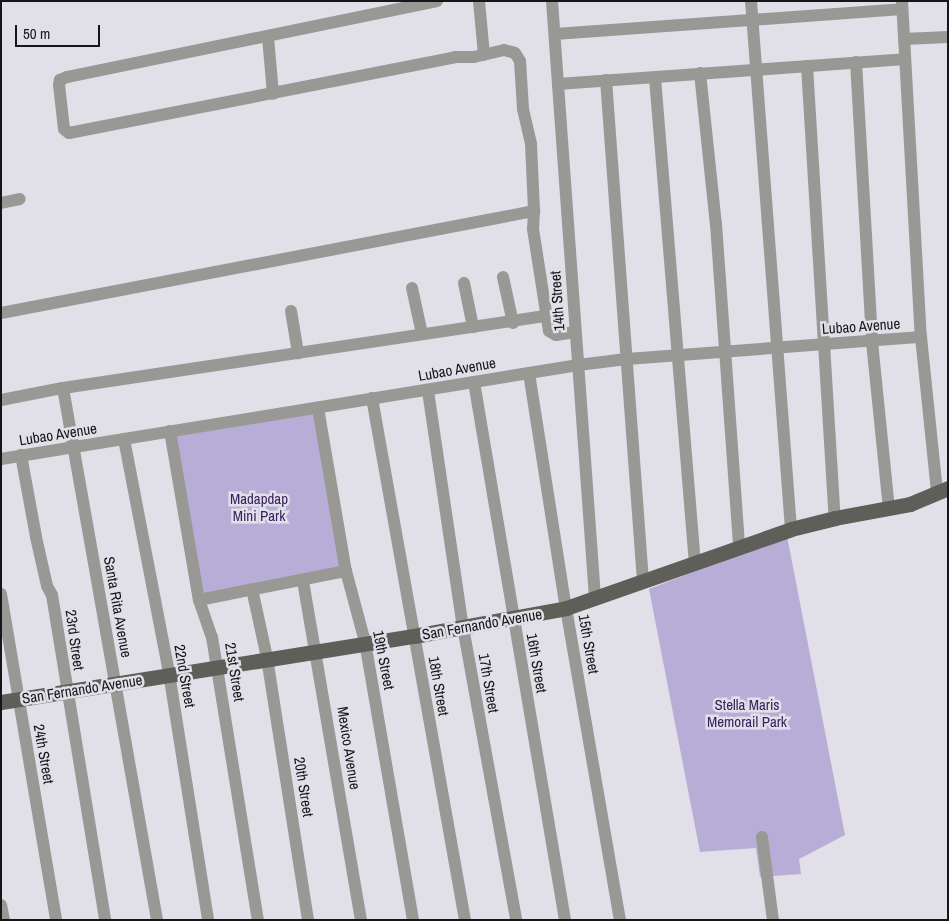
<!DOCTYPE html>
<html>
<head>
<meta charset="utf-8">
<style>
  body { margin:0 }
  #map { position:relative; width:949px; height:921px; overflow:hidden; background:#e1dfe8; font-family:"Archivo Narrow",sans-serif }
  div>[style] { position:absolute }
  .green>* { inset:0; background:#b8add7; transform-origin:0 0 }
  .minor>* { height:12px; margin:-6px; padding:0 6px; transform-origin:6px; border-radius:6px; background:#989995 }
  .major>* { height:15px; margin:-7.5px; padding:0 7.5px; transform-origin:7.5px; border-radius:7.5px; background:#5d5f58 }
  span { translate:-50% -50%; white-space:nowrap; text-align:center; line-height:1.15; -webkit-text-stroke:5px #e1dfe8; paint-order:stroke }
  .street-label { font-size:15px; color:#161619 }
  .park-label { font-size:15px; color:#392260 }
  .frame { position:absolute; inset:0; border:2px solid #161619; pointer-events:none }
  .scale { position:absolute; left:15px; top:25px; width:85px; height:22px; box-sizing:border-box; border:2px solid #161619; border-top:0; padding-left:6px; font-size:15px; line-height:18px; white-space:nowrap; color:#161619; -webkit-text-stroke:4px #e1dfe8; paint-order:stroke }
</style>
</head>
<body>
<div id="map">
  <div class="green">
    <i style="left:318px;top:408px;width:165px;height:150px;rotate:80deg"></i>
    <i style="clip-path:polygon(787px 536px,845px 835px,799px 859px,801px 874px,760px 877px,756px 848px,700px 852px,649px 589px)"></i>
  </div>
  <div class="minor">
    <i style="left:437px;top:1px;width:378px;rotate:168.4deg"></i>
    <i style="left:67px;top:77px;width:8px;rotate:157deg"></i>
    <i style="left:60px;top:80px;width:5px;rotate:101deg"></i>
    <i style="left:59px;top:85px;width:44px;rotate:83.5deg"></i>
    <i style="left:64px;top:129px;width:6px;rotate:39deg"></i>
    <i style="left:69px;top:133px;width:393px;rotate:-11.1deg"></i>
    <i style="left:455px;top:57px;width:19px"></i>
    <i style="left:474px;top:57px;width:31px;rotate:-13deg"></i>
    <i style="left:504px;top:50px;width:11px;rotate:15deg"></i>
    <i style="left:515px;top:53px;width:9px;rotate:58deg"></i>
    <i style="left:520px;top:61px;width:48px;rotate:86.4deg"></i>
    <i style="left:523px;top:109px;width:36px;rotate:77deg"></i>
    <i style="left:531px;top:144px;width:67px;rotate:87.4deg"></i>
    <i style="left:479px;top:1px;width:54px;rotate:84.7deg"></i>
    <i style="left:552px;top:1px;width:599px;rotate:85.88deg"></i>
    <i style="left:751px;top:1px;width:530px;rotate:85.67deg"></i>
    <i style="left:902px;top:1px;width:337px;rotate:86.8deg"></i>
    <i style="left:921px;top:337px;width:156px;rotate:84.1deg"></i>
    <i style="left:555px;top:34px;width:348px;rotate:-4.1deg"></i>
    <i style="left:268px;top:37px;width:57px;rotate:85deg"></i>
    <i style="left:904px;top:39px;width:44px;rotate:-2.6deg"></i>
    <i style="left:856px;top:62px;width:280px;rotate:86.7deg"></i>
    <i style="left:872px;top:342px;width:167px;rotate:84.2deg"></i>
    <i style="left:807px;top:66px;width:453px;rotate:86.5deg"></i>
    <i style="left:700px;top:73px;width:152px;rotate:84deg"></i>
    <i style="left:716px;top:224px;width:324px;rotate:85.9deg"></i>
    <i style="left:655px;top:78px;width:486px;rotate:85.3deg"></i>
    <i style="left:606px;top:80px;width:502px;rotate:85.78deg"></i>
    <i style="left:558px;top:84px;width:348px;rotate:-4.1deg"></i>
    <i style="left:1px;top:203px;width:19px;rotate:-12deg"></i>
    <i style="left:503px;top:277px;width:47px;rotate:77.7deg"></i>
    <i style="left:464px;top:283px;width:45px;rotate:78.4deg"></i>
    <i style="left:412px;top:288px;width:47px;rotate:77.7deg"></i>
    <i style="left:291px;top:311px;width:43px;rotate:80.5deg"></i>
    <i style="left:1px;top:313px;width:543px;rotate:-10.83deg"></i>
    <i style="left:534px;top:211px;width:18px;rotate:93deg"></i>
    <i style="left:533px;top:229px;width:103px;rotate:81.1deg"></i>
    <i style="left:549px;top:331px;width:8px;rotate:30deg"></i>
    <i style="left:556px;top:335px;width:19px;rotate:-9deg"></i>
    <i style="left:529px;top:373px;width:238px;rotate:81.1deg"></i>
    <i style="left:566px;top:608px;width:317px;rotate:80.2deg"></i>
    <i style="left:474px;top:382px;width:546px;rotate:80.4deg"></i>
    <i style="left:63px;top:388px;width:540px;rotate:79.98deg"></i>
    <i style="left:428px;top:391px;width:239px;rotate:81.6deg"></i>
    <i style="left:463px;top:627px;width:298px;rotate:79.7deg"></i>
    <i style="left:372px;top:398px;width:530px;rotate:79.9deg"></i>
    <i style="left:1px;top:400px;width:63px;rotate:-11deg"></i>
    <i style="left:63px;top:388px;width:489px;rotate:-8.5deg"></i>
    <i style="left:318px;top:408px;width:165px;rotate:80.3deg"></i>
    <i style="left:346px;top:571px;width:73px;rotate:75deg"></i>
    <i style="left:365px;top:642px;width:282px;rotate:80.2deg"></i>
    <i style="left:170px;top:431px;width:171px;rotate:80.3deg"></i>
    <i style="left:199px;top:600px;width:39px;rotate:71deg"></i>
    <i style="left:212px;top:637px;width:287px;rotate:80.8deg"></i>
    <i style="left:124px;top:439px;width:238px;rotate:79.1deg"></i>
    <i style="left:169px;top:673px;width:250px;rotate:81deg"></i>
    <i style="left:21px;top:455px;width:83px;rotate:79.6deg"></i>
    <i style="left:36px;top:537px;width:50px;rotate:77.3deg"></i>
    <i style="left:47px;top:586px;width:10px;rotate:61deg"></i>
    <i style="left:52px;top:595px;width:329px;rotate:80.7deg"></i>
    <i style="left:1px;top:459px;width:585px;rotate:-9.25deg"></i>
    <i style="left:578px;top:365px;width:49px;rotate:-7deg"></i>
    <i style="left:627px;top:359px;width:295px;rotate:-4.3deg"></i>
    <i style="left:303px;top:581px;width:344px;rotate:80.3deg"></i>
    <i style="left:252px;top:589px;width:71px;rotate:77.7deg"></i>
    <i style="left:267px;top:658px;width:265px;rotate:81.1deg"></i>
    <i style="left:1px;top:594px;width:331px;rotate:80.4deg"></i>
    <i style="left:199px;top:600px;width:150px;rotate:-11.2deg"></i>
    <i style="left:762px;top:837px;width:84px;rotate:82.5deg"></i>
    <i style="left:1px;top:905px;width:15px;rotate:79deg"></i>
  </div>
  <div class="major">
    <i style="left:1px;top:702px;width:418px;rotate:-9.1deg"></i>
    <i style="left:414px;top:636px;width:155px;rotate:-10.4deg"></i>
    <i style="left:566px;top:608px;width:238px;rotate:-19.3deg"></i>
    <i style="left:791px;top:529px;width:45px;rotate:-14deg"></i>
    <i style="left:835px;top:518px;width:76px;rotate:-10.6deg"></i>
    <i style="left:910px;top:504px;width:41px;rotate:-22.8deg"></i>
  </div>
  <div class="street-label">
    <span style="left:557px;top:301px;rotate:-94deg">14th Street</span>
    <span style="left:861px;top:326px;rotate:-4deg">Lubao Avenue</span>
    <span style="left:457px;top:369px;rotate:-10deg">Lubao Avenue</span>
    <span style="left:58px;top:434px;rotate:-9deg">Lubao Avenue</span>
    <span style="left:118px;top:607px;rotate:80deg">Santa Rita Avenue</span>
    <span style="left:482px;top:624px;rotate:-10deg">San Fernando Avenue</span>
    <span style="left:75px;top:640px;rotate:82deg">23rd Street</span>
    <span style="left:589px;top:644px;rotate:80deg">15th Street</span>
    <span style="left:384px;top:660px;rotate:79deg">19th Street</span>
    <span style="left:537px;top:663px;rotate:80deg">16th Street</span>
    <span style="left:235px;top:672px;rotate:81deg">21st Street</span>
    <span style="left:185px;top:676px;rotate:80deg">22nd Street</span>
    <span style="left:489px;top:683px;rotate:80deg">17th Street</span>
    <span style="left:439px;top:686px;rotate:80deg">18th Street</span>
    <span style="left:82px;top:689px;rotate:-9deg">San Fernando Avenue</span>
    <span style="left:349px;top:748px;rotate:81deg">Mexico Avenue</span>
    <span style="left:44px;top:754px;rotate:80deg">24th Street</span>
    <span style="left:304px;top:787px;rotate:81deg">20th Street</span>
  </div>
  <div class="park-label">
    <span style="left:259px;top:507px">Madapdap<br>Mini Park</span>
    <span style="left:747px;top:713px">Stella Maris<br>Memorail Park</span>
  </div>
  <div class="frame"></div>
  <div class="scale">50 m</div>
</div>
</body>
</html>
